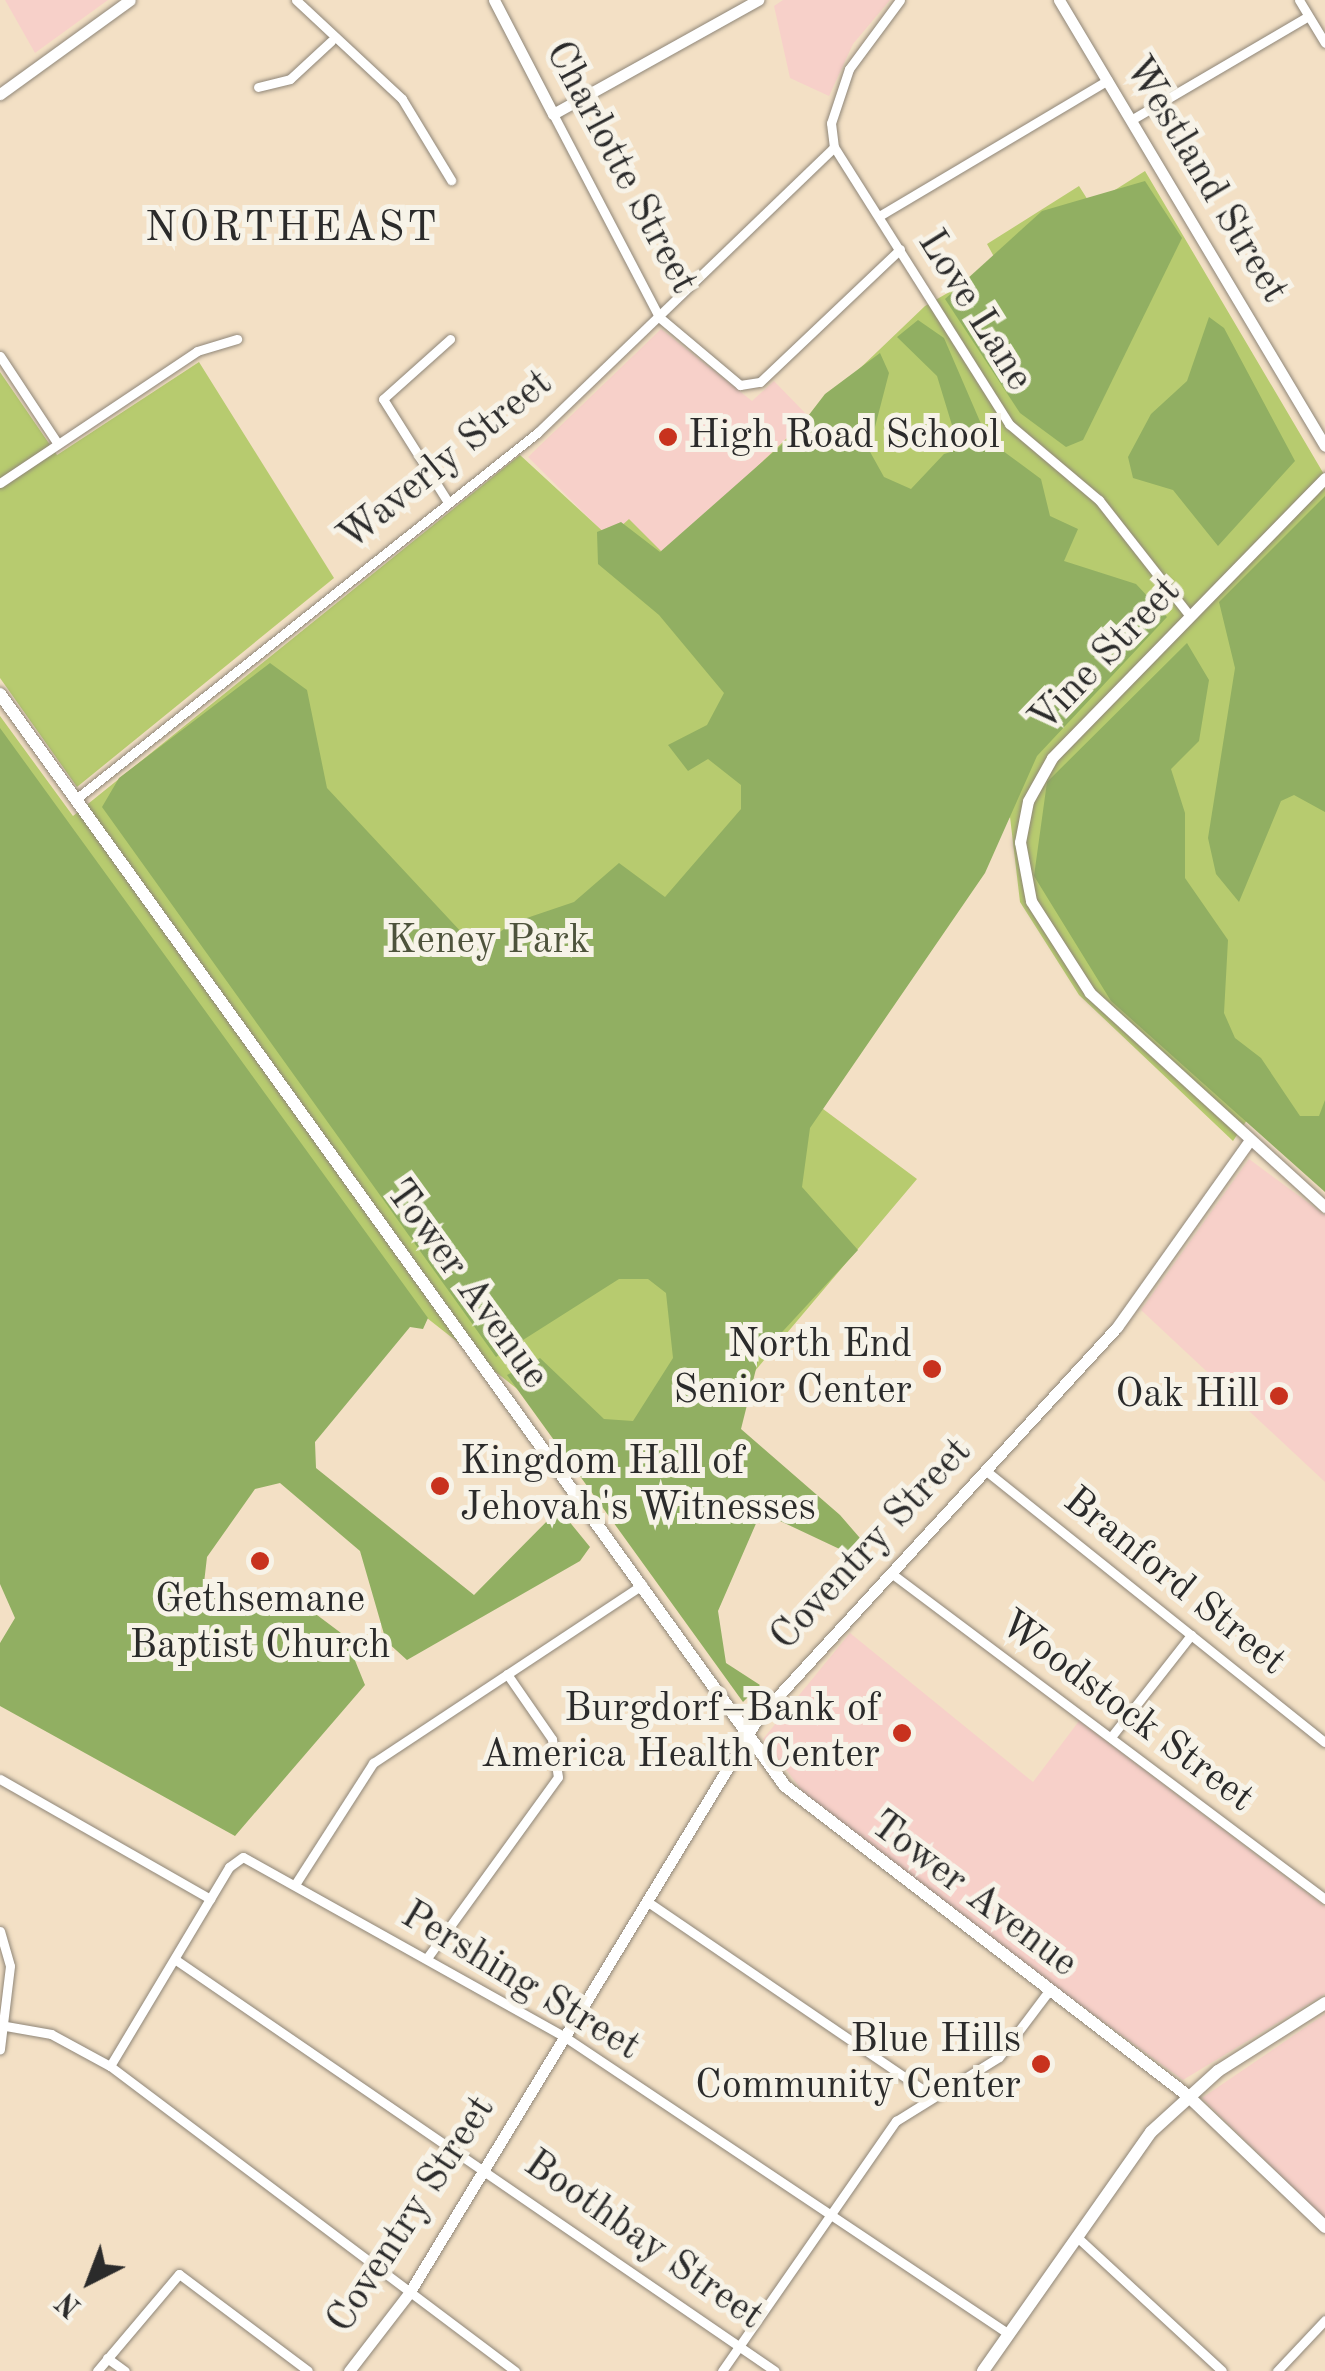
<!DOCTYPE html>
<html>
<head>
<meta charset="utf-8">
<style>
  body { margin:0 }
  #map { position:relative; width:1325px; height:2371px; overflow:hidden; background:#f3e0c5; font-family:"Old Standard TT",serif }
  div>[style] { position:absolute }
  .built>* { inset:0; background:#f7d0c9 }
  .green>* { inset:0; background:#b7cb6f }
  .forest>* { inset:0; background:#91af62 }
  .roads { filter:drop-shadow(0 0 2px #8f8678) drop-shadow(0 0 2px #8f8678) }
  .minor>* { height:9px; margin:-4.5px; padding:0 4.5px; transform-origin:4.5px; border-radius:4.5px; background:#fff }
  .tertiary>* { height:11px; margin:-5.5px; padding:0 5.5px; transform-origin:5.5px; border-radius:5.5px; background:#fff }
  .secondary>* { height:12px; margin:-6px; padding:0 6px; transform-origin:6px; border-radius:6px; background:#fff }
  .dots>* { width:28px; height:28px; translate:-50% -50%; box-sizing:border-box; border:5px solid #f7f3e8; border-radius:50% }
  span { translate:-50% -50%; white-space:nowrap; text-align:center; line-height:1.15; -webkit-text-stroke:10px #f7f3e8; paint-order:stroke }
  .street-label { font-size:40px; color:#2b2b2b }
  .poi-label { font-size:40px; color:#2b2b2b }
  .left { translate:0 -50%; text-align:left }
  .right { translate:-100% -50%; text-align:right }
  .park-label { font-size:40px; color:#4e533c }
  .neighbourhood-label { font-size:42px; color:#2b2b2b; letter-spacing:2.5px }
  .north { position:absolute; left:40px; top:2231px; width:100px; height:100px; -webkit-text-stroke:8px #f7f3e8; paint-order:stroke; rotate:222deg; font-size:28px; font-weight:700; line-height:40px; text-align:center; color:#2b2b2b }
  .north::after { content:''; display:block; margin:auto; width:35px; height:45px; background:#2b2b2b; clip-path:polygon(50% 0,100% 100%,50% 72%,0 100%) }
</style>
</head>
<body>
<div id="map">
  <div class="built">
    <i style="clip-path:polygon(5px 0,108px 0,35px 53px)"></i>
    <i style="clip-path:polygon(783px 0,890px 0,853px 44px,829px 96px,790px 78px,774px 6px)"></i>
    <i style="clip-path:polygon(661px 329px,752px 401px,774px 381px,809px 417px,665px 556px,609px 538px,528px 457px)"></i>
    <i style="clip-path:polygon(1249px 1159px,1325px 1215px,1325px 1482px,1141px 1310px)"></i>
    <i style="clip-path:polygon(850px 1633px,1033px 1782px,1079px 1721px,1325px 1907px,1325px 1994px,1183px 2080px,943px 1904px,803px 1792px,763px 1739px)"></i>
    <i style="clip-path:polygon(1325px 2014px,1325px 2219px,1202px 2098px)"></i>
  </div>
  <div class="green">
    <i style="clip-path:polygon(1145px 171px,1325px 476px,1325px 1187px,1247px 1120px,1233px 1141px,1079px 995px,1020px 902px,1010px 817px,811px 1100px,917px 1179px,673px 1468px,525px 1395px,385px 1285px,0 1558px,0 716px,73px 816px,520px 455px,609px 537px,629px 519px,665px 555px,925px 306px,998px 264px,987px 244px,1079px 186px,1091px 205px)"></i>
    <i style="clip-path:polygon(199px 362px,334px 578px,77px 787px,0 678px,0 372px,57px 455px)"></i>
  </div>
  <div class="forest">
    <i style="clip-path:polygon(1145px 181px,1182px 238px,1083px 440px,1066px 447px,1020px 413px,945px 299px,1042px 211px)"></i>
    <i style="clip-path:polygon(1209px 317px,1224px 328px,1295px 461px,1218px 546px,1173px 490px,1133px 478px,1128px 457px,1151px 414px,1187px 381px)"></i>
    <i style="clip-path:polygon(918px 320px,944px 338px,988px 440px,1041px 479px,1050px 516px,1078px 529px,1064px 561px,1136px 584px,1167px 617px,1037px 756px,985px 873px,810px 1128px,802px 1187px,858px 1250px,759px 1357px,741px 1429px,840px 1515px,866px 1545px,865px 1561px,761px 1512px,718px 1611px,726px 1663px,760px 1685px,743px 1702px,507px 1375px,540px 1358px,604px 1419px,633px 1421px,673px 1358px,666px 1293px,648px 1279px,619px 1279px,496px 1357px,102px 807px,119px 778px,270px 663px,307px 690px,327px 788px,477px 949px,512px 923px,574px 902px,619px 863px,665px 897px,741px 809px,741px 785px,708px 759px,688px 771px,668px 745px,707px 725px,724px 693px,659px 615px,598px 564px,597px 532px,621px 522px,660px 552px,795px 433px,825px 394px,880px 353px,889px 373px,869px 450px,884px 477px,911px 489px,944px 454px,971px 446px,955px 435px,937px 376px,897px 337px)"></i>
    <i style="clip-path:polygon(1325px 496px,1325px 812px,1294px 795px,1281px 801px,1239px 902px,1216px 874px,1208px 838px,1235px 668px,1219px 602px)"></i>
    <i style="clip-path:polygon(1187px 643px,1209px 680px,1199px 741px,1171px 769px,1185px 813px,1185px 878px,1228px 940px,1224px 1013px,1235px 1038px,1261px 1058px,1300px 1116px,1319px 1116px,1325px 1100px,1325px 1192px,1111px 1001px,1034px 876px,1047px 782px)"></i>
    <i style="clip-path:polygon(0 728px,428px 1318px,423px 1329px,410px 1327px,315px 1442px,316px 1468px,474px 1595px,559px 1509px,590px 1547px,580px 1561px,407px 1660px,386px 1641px,360px 1551px,280px 1483px,255px 1489px,207px 1557px,204px 1583px,274px 1610px,317px 1615px,345px 1636px,365px 1685px,235px 1836px,0 1706px,0 1643px,15px 1618px,0 1584px)"></i>
  </div>
  <div class="roads">
    <div class="minor">
      <i style="left:296px;top:0;width:145px;rotate:43deg"></i>
      <i style="left:402px;top:99px;width:95px;rotate:58.8deg"></i>
      <i style="left:900px;top:0;width:86px;rotate:126.5deg"></i>
      <i style="left:849px;top:69px;width:57px;rotate:108.4deg"></i>
      <i style="left:831px;top:123px;width:24px;rotate:83deg"></i>
      <i style="left:834px;top:147px;width:328px;rotate:57.7deg"></i>
      <i style="left:1009px;top:424px;width:118px;rotate:40.2deg"></i>
      <i style="left:1099px;top:500px;width:147px;rotate:51.9deg"></i>
      <i style="left:1299px;top:0;width:50px;rotate:58.8deg"></i>
      <i style="left:258px;top:87px;width:33px;rotate:-14deg"></i>
      <i style="left:290px;top:79px;width:56px;rotate:-42.8deg"></i>
      <i style="left:553px;top:114px;width:229px;rotate:62.4deg"></i>
      <i style="left:659px;top:317px;width:106px;rotate:40deg"></i>
      <i style="left:740px;top:385px;width:20px;rotate:-9deg"></i>
      <i style="left:760px;top:382px;width:193px;rotate:-43.5deg"></i>
      <i style="left:1131px;top:120px;width:205px;rotate:-30.4deg"></i>
      <i style="left:879px;top:216px;width:266px;rotate:-30.7deg"></i>
      <i style="left:0;top:356px;width:105px;rotate:56.6deg"></i>
      <i style="left:0;top:483px;width:237px;rotate:-33.8deg"></i>
      <i style="left:197px;top:351px;width:42px;rotate:-16.7deg"></i>
      <i style="left:446px;top:499px;width:118px;rotate:-122.2deg"></i>
      <i style="left:383px;top:399px;width:90px;rotate:-41.8deg"></i>
      <i style="left:76px;top:799px;width:589px;rotate:-38.45deg"></i>
      <i style="left:537px;top:433px;width:412px;rotate:-43.9deg"></i>
      <i style="left:985px;top:1470px;width:435px;rotate:38.7deg"></i>
      <i style="left:891px;top:1573px;width:543px;rotate:36.91deg"></i>
      <i style="left:1111px;top:1737px;width:130px;rotate:-51.9deg"></i>
      <i style="left:0;top:1779px;width:242px;rotate:29.7deg"></i>
      <i style="left:296px;top:1883px;width:143px;rotate:-57.3deg"></i>
      <i style="left:373px;top:1763px;width:323px;rotate:-33.5deg"></i>
      <i style="left:648px;top:1902px;width:340px;rotate:34.3deg"></i>
      <i style="left:0;top:1931px;width:36px;rotate:74deg"></i>
      <i style="left:10px;top:1966px;width:84px;rotate:96.9deg"></i>
      <i style="left:427px;top:1958px;width:223px;rotate:-54.1deg"></i>
      <i style="left:558px;top:1777px;width:38px;rotate:-99deg"></i>
      <i style="left:552px;top:1739px;width:79px;rotate:-124.7deg"></i>
      <i style="left:176px;top:1960px;width:726px;rotate:34.46deg"></i>
      <i style="left:0;top:2025px;width:52px;rotate:10deg"></i>
      <i style="left:51px;top:2034px;width:67px;rotate:28.5deg"></i>
      <i style="left:110px;top:2066px;width:507px;rotate:36.98deg"></i>
      <i style="left:110px;top:2066px;width:232px;rotate:-59.1deg"></i>
      <i style="left:229px;top:1867px;width:17px;rotate:-36deg"></i>
      <i style="left:243px;top:1857px;width:369px;rotate:29.2deg"></i>
      <i style="left:565px;top:2037px;width:534px;rotate:33.78deg"></i>
      <i style="left:1077px;top:2237px;width:197px;rotate:42.7deg"></i>
      <i style="left:107px;top:2358px;width:22px;rotate:36deg"></i>
      <i style="left:97px;top:2371px;width:127px;rotate:-49.8deg"></i>
      <i style="left:179px;top:2274px;width:161px;rotate:36.9deg"></i>
      <i style="left:722px;top:2371px;width:305px;rotate:-55.2deg"></i>
      <i style="left:896px;top:2121px;width:121px;rotate:-31.9deg"></i>
      <i style="left:999px;top:2057px;width:81px;rotate:-53deg"></i>
      <i style="left:1277px;top:2371px;width:70px;rotate:-46.7deg"></i>
    </div>
    <div class="tertiary">
      <i style="left:494px;top:0;width:128px;rotate:62.6deg"></i>
      <i style="left:553px;top:114px;width:235px;rotate:-29.1deg"></i>
      <i style="left:1059px;top:0;width:519px;rotate:59.19deg"></i>
      <i style="left:0;top:94px;width:160px;rotate:-35.9deg"></i>
      <i style="left:1325px;top:478px;width:391px;rotate:134.3deg"></i>
      <i style="left:1052px;top:758px;width:49px;rotate:119.2deg"></i>
      <i style="left:1028px;top:801px;width:42px;rotate:101deg"></i>
      <i style="left:1020px;top:842px;width:60px;rotate:79.4deg"></i>
      <i style="left:1031px;top:901px;width:109px;rotate:57.3deg"></i>
      <i style="left:1090px;top:993px;width:318px;rotate:42.3deg"></i>
      <i style="left:349px;top:2371px;width:98px;rotate:-52.4deg"></i>
      <i style="left:409px;top:2293px;width:673px;rotate:-58.74deg"></i>
      <i style="left:758px;top:1718px;width:531px;rotate:-47.44deg"></i>
      <i style="left:1117px;top:1327px;width:229px;rotate:-54.6deg"></i>
    </div>
    <div class="secondary">
      <i style="left:0;top:694px;width:1345px;rotate:54.29deg"></i>
      <i style="left:785px;top:1786px;width:507px;rotate:37.55deg"></i>
      <i style="left:1187px;top:2095px;width:191px;rotate:43.7deg"></i>
      <i style="left:983px;top:2371px;width:292px;rotate:-54.9deg"></i>
      <i style="left:1151px;top:2132px;width:91px;rotate:-42.3deg"></i>
      <i style="left:1218px;top:2071px;width:127px;rotate:-32.4deg"></i>
    </div>
  </div>
  <div class="dots">
    <i style="left:668px;top:437px;background:#c8321e"></i>
    <i style="left:932px;top:1369px;background:#c8321e"></i>
    <i style="left:1279px;top:1396px;background:#c8321e"></i>
    <i style="left:440px;top:1486px;background:#c8321e"></i>
    <i style="left:260px;top:1561px;background:#c8321e"></i>
    <i style="left:902px;top:1733px;background:#c8321e"></i>
    <i style="left:1041px;top:2064px;background:#c8321e"></i>
  </div>
  <div class="street-label">
    <span style="left:620px;top:168px;rotate:62deg">Charlotte Street</span>
    <span style="left:1205px;top:180px;rotate:59deg">Westland Street</span>
    <span style="left:974px;top:311px;rotate:58deg">Love Lane</span>
    <span style="left:446px;top:461px;rotate:-39deg">Waverly Street</span>
    <span style="left:1106px;top:656px;rotate:-46deg">Vine Street</span>
    <span style="left:466px;top:1285px;rotate:54deg">Tower Avenue</span>
    <span style="left:872px;top:1545px;rotate:-47deg">Coventry Street</span>
    <span style="left:1174px;top:1582px;rotate:39deg">Branford Street</span>
    <span style="left:1126px;top:1712px;rotate:37deg">Woodstock Street</span>
    <span style="left:973px;top:1895px;rotate:37deg">Tower Avenue</span>
    <span style="left:520px;top:1982px;rotate:31deg">Pershing Street</span>
    <span style="left:412px;top:2215px;rotate:-57deg">Coventry Street</span>
    <span style="left:643px;top:2241px;rotate:35deg">Boothbay Street</span>
  </div>
  <div class="poi-label">
    <span class="left" style="left:688px;top:437px">High Road School</span>
    <span class="right" style="left:912px;top:1369px">North End<br>Senior Center</span>
    <span class="right" style="left:1259px;top:1396px">Oak Hill</span>
    <span class="left" style="left:460px;top:1486px">Kingdom Hall of<br>Jehovah's Witnesses</span>
    <span style="left:260px;top:1624px">Gethsemane<br>Baptist Church</span>
    <span class="right" style="left:880px;top:1733px">Burgdorf–Bank of<br>America Health Center</span>
    <span class="right" style="left:1021px;top:2064px">Blue Hills<br>Community Center</span>
  </div>
  <div class="park-label">
    <span style="left:488px;top:942px">Keney Park</span>
  </div>
  <div class="neighbourhood-label">
    <span style="left:292px;top:229px">NORTHEAST</span>
  </div>
  <div class="north">N</div>
</div>
</body>
</html>
